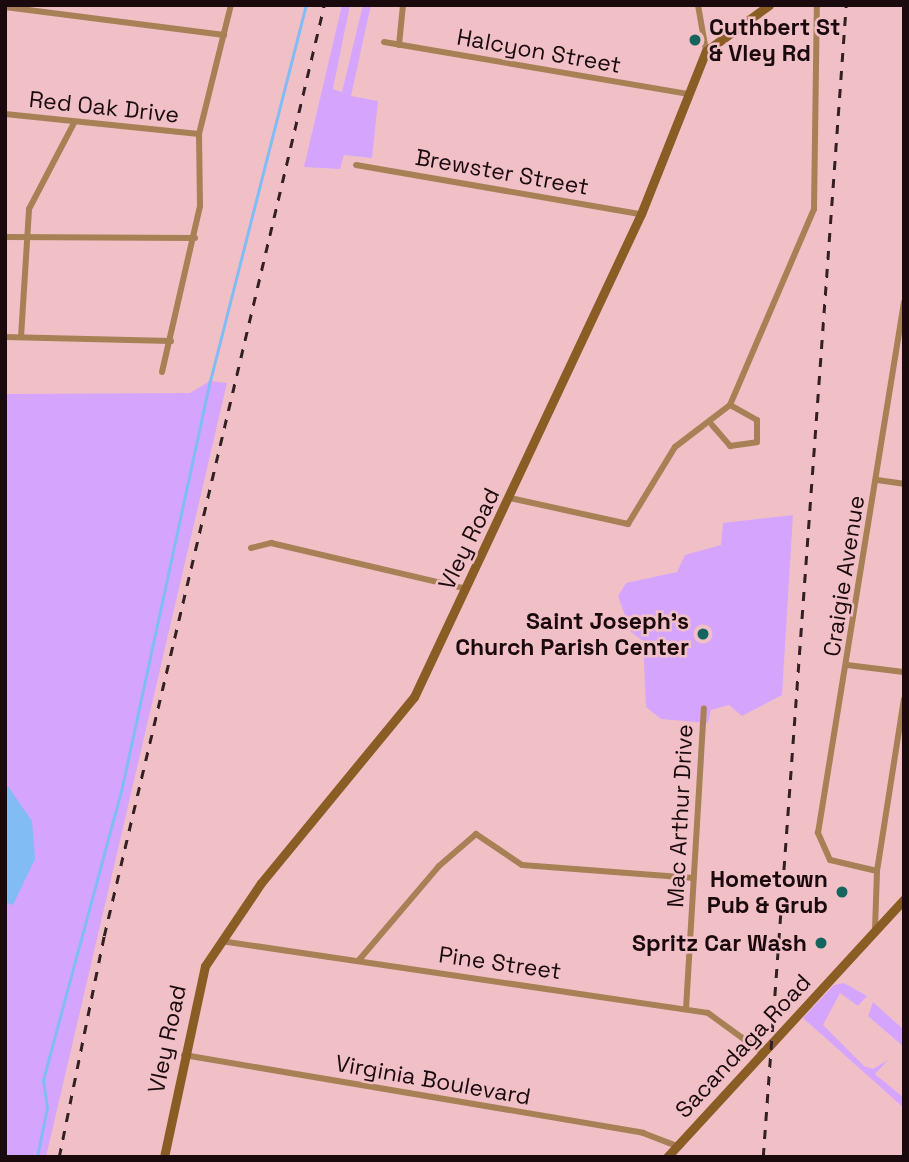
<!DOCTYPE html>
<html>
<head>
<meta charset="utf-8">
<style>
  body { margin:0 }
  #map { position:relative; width:909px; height:1162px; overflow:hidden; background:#f1c0c7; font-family:"Space Grotesk",sans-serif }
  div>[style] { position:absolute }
  .green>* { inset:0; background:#d5a5fe }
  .water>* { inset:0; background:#82bcf5 }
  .stream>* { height:2.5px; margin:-1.25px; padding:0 1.25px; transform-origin:1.25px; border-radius:1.25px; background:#82bcf5 }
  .street>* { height:6px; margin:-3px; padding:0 3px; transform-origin:3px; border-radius:3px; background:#a78055 }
  .secondary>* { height:9px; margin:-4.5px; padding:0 4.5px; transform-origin:4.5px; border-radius:4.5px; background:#8a5d25 }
  .rail>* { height:2.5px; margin-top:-1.25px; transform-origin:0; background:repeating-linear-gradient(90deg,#342023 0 9px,transparent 0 18px) }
  .dots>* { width:19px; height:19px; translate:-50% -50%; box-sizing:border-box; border:4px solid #f1c0c7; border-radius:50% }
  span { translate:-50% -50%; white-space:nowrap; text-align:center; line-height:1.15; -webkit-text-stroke:5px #f1c0c7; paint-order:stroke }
  .poi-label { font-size:23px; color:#1a0a0d; font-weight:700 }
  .left { translate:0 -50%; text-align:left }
  .right { translate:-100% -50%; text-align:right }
  .street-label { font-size:23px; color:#1a0a0d }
  .frame { position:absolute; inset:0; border:7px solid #1a0a0d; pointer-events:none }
</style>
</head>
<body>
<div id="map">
  <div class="green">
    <i style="clip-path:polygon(342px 5px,350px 5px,333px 89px,342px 92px,363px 5px,371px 5px,351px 96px,378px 101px,372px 158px,344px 155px,340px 169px,304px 167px)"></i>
    <i style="clip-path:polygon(210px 381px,227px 383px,46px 1157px,5px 1157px,5px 394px,190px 393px)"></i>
    <i style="clip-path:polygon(793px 515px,782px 695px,742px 716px,729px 705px,711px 710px,708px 723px,661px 719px,646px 707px,643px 641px,631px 632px,618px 596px,626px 583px,677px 572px,685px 555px,721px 545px,723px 523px)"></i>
    <i style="clip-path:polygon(844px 983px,867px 996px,858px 1006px,840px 993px,823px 1025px,864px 1066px,873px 1069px,888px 1060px,875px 1074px,904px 1098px,904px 1108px,803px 1018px,834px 985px)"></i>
    <i style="clip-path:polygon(873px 1002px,904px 1030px,904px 1047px,868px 1016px)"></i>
  </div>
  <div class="water">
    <i style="clip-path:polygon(5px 782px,32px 821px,35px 859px,13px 905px,5px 902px)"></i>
  </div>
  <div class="stream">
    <i style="left:37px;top:1157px;width:50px;rotate:-78.5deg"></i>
    <i style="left:47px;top:1108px;width:28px;rotate:-98deg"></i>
    <i style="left:43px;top:1080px;width:303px;rotate:-74.9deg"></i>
    <i style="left:122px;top:787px;width:415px;rotate:-77.8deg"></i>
    <i style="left:210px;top:381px;width:388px;rotate:-75.7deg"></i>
  </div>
  <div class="street">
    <i style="left:698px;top:5px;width:47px;rotate:80.1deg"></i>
    <i style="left:5px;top:7px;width:221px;rotate:7.3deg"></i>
    <i style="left:384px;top:42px;width:308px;rotate:9.7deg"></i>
    <i style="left:399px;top:45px;width:40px;rotate:-84.3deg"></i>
    <i style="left:5px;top:114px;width:195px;rotate:5.9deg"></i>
    <i style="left:356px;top:165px;width:289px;rotate:9.8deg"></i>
    <i style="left:5px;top:237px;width:190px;rotate:0.3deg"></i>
    <i style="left:5px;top:337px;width:166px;rotate:1.4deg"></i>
    <i style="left:21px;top:337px;width:128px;rotate:-86.4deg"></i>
    <i style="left:29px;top:209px;width:97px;rotate:-62.4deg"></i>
    <i style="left:162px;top:372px;width:170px;rotate:-77.1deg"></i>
    <i style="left:200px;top:206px;width:72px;rotate:-90.8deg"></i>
    <i style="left:199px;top:134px;width:133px;rotate:-76.1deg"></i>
    <i style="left:712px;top:425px;width:28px;rotate:49deg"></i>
    <i style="left:730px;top:446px;width:27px;rotate:-8deg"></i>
    <i style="left:757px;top:442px;width:22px;rotate:-90deg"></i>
    <i style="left:757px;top:420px;width:31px;rotate:-151deg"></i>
    <i style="left:877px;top:480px;width:27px;rotate:8deg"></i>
    <i style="left:510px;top:498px;width:121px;rotate:12.4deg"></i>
    <i style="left:628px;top:524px;width:90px;rotate:-58.6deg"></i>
    <i style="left:675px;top:447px;width:69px;rotate:-37.4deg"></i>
    <i style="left:730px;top:405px;width:213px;rotate:-66.8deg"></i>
    <i style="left:814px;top:209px;width:204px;rotate:-89.2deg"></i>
    <i style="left:251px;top:548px;width:21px;rotate:-14deg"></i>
    <i style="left:271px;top:543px;width:201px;rotate:13.2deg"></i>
    <i style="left:847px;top:665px;width:57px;rotate:7deg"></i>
    <i style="left:877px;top:871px;width:48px;rotate:-166.8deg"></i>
    <i style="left:830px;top:860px;width:30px;rotate:-114deg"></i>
    <i style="left:818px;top:833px;width:538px;rotate:-80.8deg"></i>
    <i style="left:875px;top:929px;width:58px;rotate:-88deg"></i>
    <i style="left:877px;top:871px;width:174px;rotate:-81.1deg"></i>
    <i style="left:221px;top:941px;width:492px;rotate:8.4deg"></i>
    <i style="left:708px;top:1013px;width:68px;rotate:36deg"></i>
    <i style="left:359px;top:960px;width:123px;rotate:-49.6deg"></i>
    <i style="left:439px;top:866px;width:49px;rotate:-40.9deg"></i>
    <i style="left:476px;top:834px;width:55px;rotate:34deg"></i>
    <i style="left:522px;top:865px;width:172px;rotate:4.3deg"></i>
    <i style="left:686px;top:1009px;width:301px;rotate:-86.6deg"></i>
    <i style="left:184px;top:1055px;width:466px;rotate:9.6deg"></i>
    <i style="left:643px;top:1133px;width:36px;rotate:21deg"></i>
  </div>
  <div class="secondary">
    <i style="left:164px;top:1157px;width:195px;rotate:-77.9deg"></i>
    <i style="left:205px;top:966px;width:100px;rotate:-56deg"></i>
    <i style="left:261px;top:883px;width:241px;rotate:-50.6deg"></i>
    <i style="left:414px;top:697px;width:534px;rotate:-64.83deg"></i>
    <i style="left:641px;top:214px;width:175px;rotate:-68.3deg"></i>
    <i style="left:706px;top:51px;width:78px;rotate:-36.1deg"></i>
    <i style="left:667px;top:1157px;width:350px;rotate:-47.4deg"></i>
  </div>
  <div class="rail">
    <i style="left:59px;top:1157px;width:226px;rotate:-78.5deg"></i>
    <i style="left:104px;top:936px;width:957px;rotate:-76.7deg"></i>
    <i style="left:763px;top:1157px;width:1155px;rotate:-85.88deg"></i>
  </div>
  <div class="dots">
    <i style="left:695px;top:40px;background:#16645e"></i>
    <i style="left:703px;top:634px;background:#16645e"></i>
    <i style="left:842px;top:892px;background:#16645e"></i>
    <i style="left:821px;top:943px;background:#16645e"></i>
  </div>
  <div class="poi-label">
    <span class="left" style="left:709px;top:40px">Cuthbert St<br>&amp; Vley Rd</span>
    <span class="right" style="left:689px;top:634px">Saint Joseph's<br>Church Parish Center</span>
    <span class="right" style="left:828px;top:892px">Hometown<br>Pub &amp; Grub</span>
    <span class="right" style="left:807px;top:943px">Spritz Car Wash</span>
  </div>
  <div class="street-label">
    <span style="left:539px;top:51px;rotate:10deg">Halcyon Street</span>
    <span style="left:104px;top:107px;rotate:6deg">Red Oak Drive</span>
    <span style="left:502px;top:172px;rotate:10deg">Brewster Street</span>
    <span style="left:469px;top:539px;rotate:-64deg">Vley Road</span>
    <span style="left:844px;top:576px;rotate:-81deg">Craigie Avenue</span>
    <span style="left:680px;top:816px;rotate:-87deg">Mac Arthur Drive</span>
    <span style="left:500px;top:963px;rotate:8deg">Pine Street</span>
    <span style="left:167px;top:1039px;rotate:-78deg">Vley Road</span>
    <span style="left:743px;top:1046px;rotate:-47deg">Sacandaga Road</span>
    <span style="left:433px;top:1080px;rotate:10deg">Virginia Boulevard</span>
  </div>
  <div class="frame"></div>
</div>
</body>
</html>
